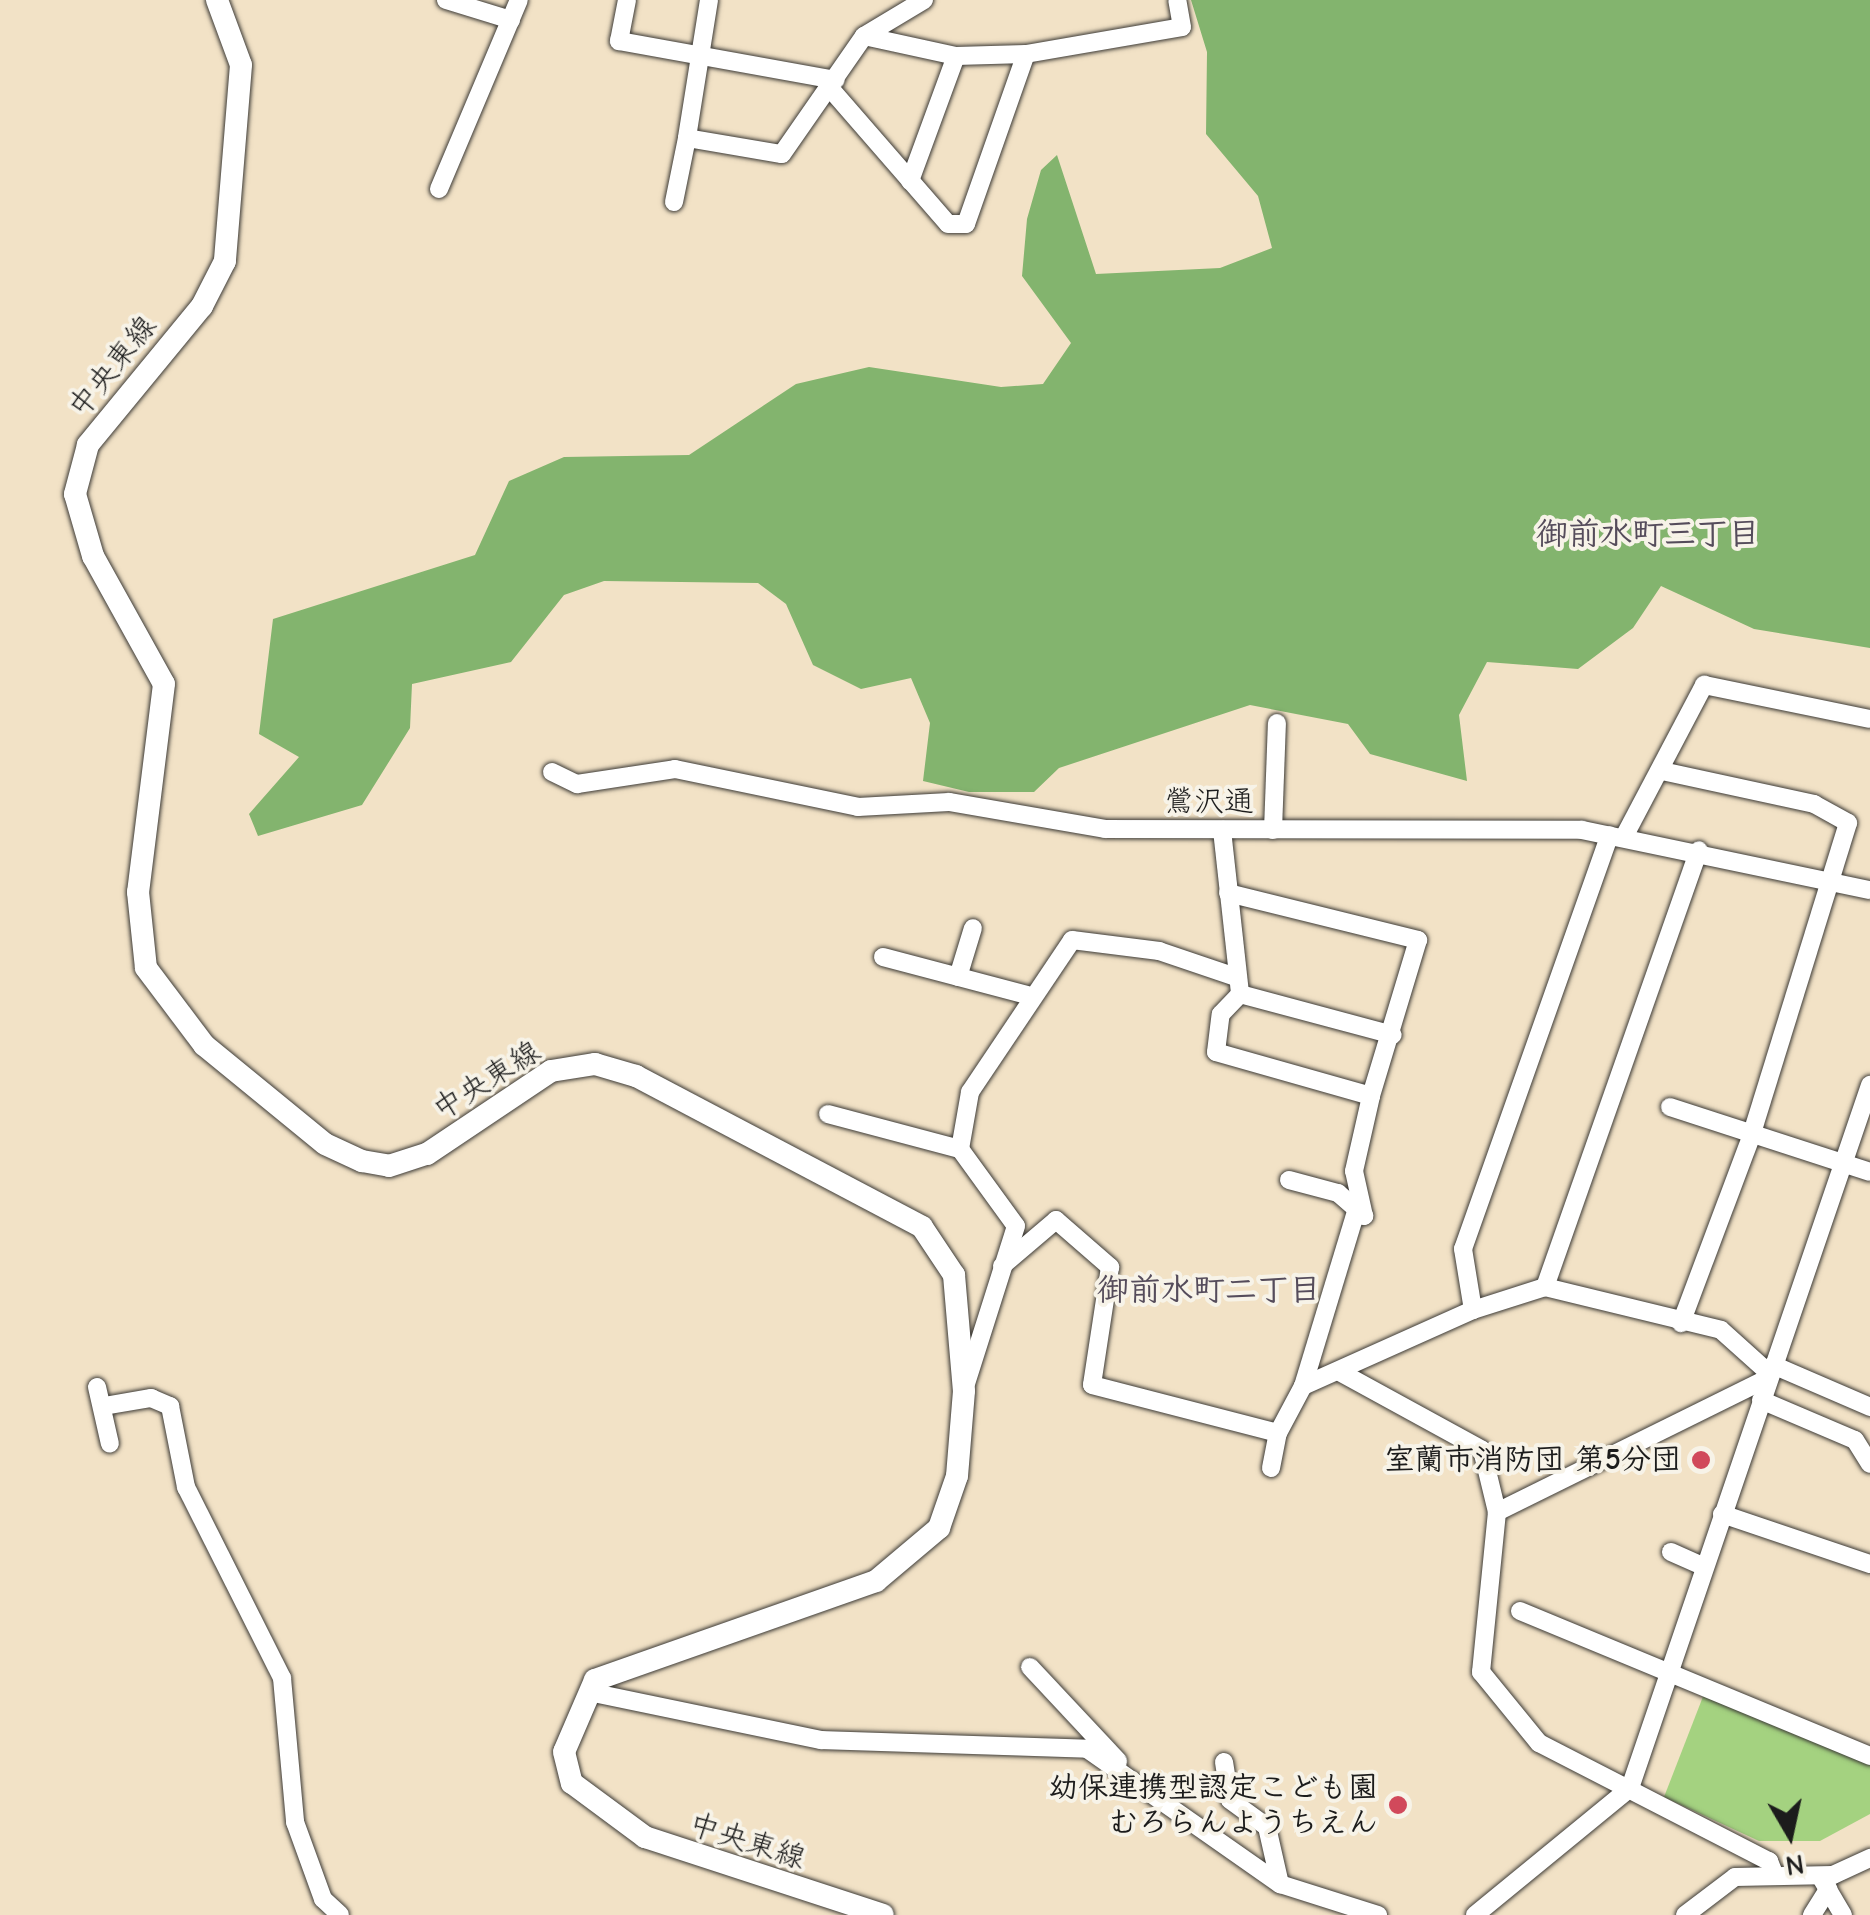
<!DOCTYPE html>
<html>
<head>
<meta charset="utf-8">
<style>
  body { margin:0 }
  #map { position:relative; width:1870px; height:1915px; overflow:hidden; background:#f2e2c6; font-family:"Comic Neue","Klee One",sans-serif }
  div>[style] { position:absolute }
  .green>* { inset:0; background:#a4d280 }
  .forest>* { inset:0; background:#83b46e }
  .roads { filter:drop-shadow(0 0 2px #3c3a36) drop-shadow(0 0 2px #3c3a36) }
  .minor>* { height:18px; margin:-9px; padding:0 9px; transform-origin:9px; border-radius:9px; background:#fff }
  .major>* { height:22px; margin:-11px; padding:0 11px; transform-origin:11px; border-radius:11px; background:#fff }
  .dots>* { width:28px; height:28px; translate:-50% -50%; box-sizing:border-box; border:5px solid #f7f3e8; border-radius:50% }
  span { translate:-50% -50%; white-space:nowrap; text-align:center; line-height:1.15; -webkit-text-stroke:8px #f7f3e8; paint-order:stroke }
  .street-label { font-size:30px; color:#1c1c1c }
  .poi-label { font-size:30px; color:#1c1c1c; font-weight:700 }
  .right { translate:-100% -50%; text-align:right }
  .neighbourhood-label { font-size:32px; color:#554c5b; font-weight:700 }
  .north { position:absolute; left:1740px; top:1785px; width:100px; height:100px; -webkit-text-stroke:8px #f7f3e8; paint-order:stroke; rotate:171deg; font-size:28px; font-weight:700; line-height:40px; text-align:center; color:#1c1c1c }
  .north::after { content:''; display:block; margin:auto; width:35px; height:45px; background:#1c1c1c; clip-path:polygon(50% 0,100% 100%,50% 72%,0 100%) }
</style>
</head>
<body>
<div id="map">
  <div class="green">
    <i style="clip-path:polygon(1704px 1694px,1870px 1764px,1870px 1814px,1820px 1841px,1759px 1841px,1664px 1797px)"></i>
  </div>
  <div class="forest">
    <i style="clip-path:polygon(1191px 0,1870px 0,1870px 648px,1754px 629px,1661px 586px,1633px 628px,1578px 669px,1487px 662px,1459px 715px,1467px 781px,1370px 754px,1348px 724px,1250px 705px,1059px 768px,1034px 792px,969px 792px,923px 781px,930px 723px,911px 678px,861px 689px,813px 665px,786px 604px,758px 583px,604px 581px,564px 595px,511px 662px,412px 684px,410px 728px,362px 805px,258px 836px,249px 814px,299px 757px,259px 734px,273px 619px,475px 555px,509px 481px,564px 457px,689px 455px,796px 384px,869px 367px,1001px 387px,1043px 384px,1071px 343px,1022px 276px,1027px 219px,1041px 170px,1057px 155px,1096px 274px,1220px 268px,1272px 248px,1258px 196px,1206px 134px,1207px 52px)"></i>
  </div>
  <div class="roads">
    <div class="minor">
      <i style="left:446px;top:0;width:68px;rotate:17.1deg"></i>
      <i style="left:627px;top:0;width:42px;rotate:101deg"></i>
      <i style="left:619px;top:41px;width:220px;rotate:10.2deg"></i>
      <i style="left:709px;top:0;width:140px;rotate:99.1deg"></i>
      <i style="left:687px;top:138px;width:96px;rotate:9.6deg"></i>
      <i style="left:782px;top:154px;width:144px;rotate:-55.2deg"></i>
      <i style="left:864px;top:36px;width:70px;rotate:-31deg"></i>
      <i style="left:864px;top:36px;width:94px;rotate:12.3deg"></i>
      <i style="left:956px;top:56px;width:70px;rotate:-1.6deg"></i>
      <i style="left:1026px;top:54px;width:158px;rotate:-9.8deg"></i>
      <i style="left:1182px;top:27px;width:27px;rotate:-100deg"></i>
      <i style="left:829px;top:87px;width:181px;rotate:49deg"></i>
      <i style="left:948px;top:224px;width:18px"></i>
      <i style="left:966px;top:224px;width:180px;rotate:-70.6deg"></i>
      <i style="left:910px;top:181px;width:133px;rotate:-69.8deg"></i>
      <i style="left:439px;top:189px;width:205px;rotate:-67.1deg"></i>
      <i style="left:674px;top:202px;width:65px;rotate:-78.5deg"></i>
      <i style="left:1662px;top:771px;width:156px;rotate:12.2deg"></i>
      <i style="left:1814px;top:804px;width:39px;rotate:29deg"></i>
      <i style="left:1848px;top:823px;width:329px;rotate:107.2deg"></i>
      <i style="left:1751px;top:1137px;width:199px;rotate:110.6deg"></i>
      <i style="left:552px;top:772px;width:28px;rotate:26deg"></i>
      <i style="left:577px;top:784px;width:99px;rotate:-8.7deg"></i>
      <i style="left:675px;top:769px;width:187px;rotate:11.7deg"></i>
      <i style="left:858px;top:807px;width:91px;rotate:-3.1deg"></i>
      <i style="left:949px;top:802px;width:158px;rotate:9.8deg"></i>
      <i style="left:1105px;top:829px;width:477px;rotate:0.1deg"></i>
      <i style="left:1582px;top:830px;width:294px;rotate:11.8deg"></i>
      <i style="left:1222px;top:830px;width:165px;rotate:83.7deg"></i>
      <i style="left:1240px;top:994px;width:158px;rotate:15deg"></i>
      <i style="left:1273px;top:830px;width:107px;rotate:-87.9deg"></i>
      <i style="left:1625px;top:835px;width:170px;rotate:-62.2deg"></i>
      <i style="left:1704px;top:685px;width:169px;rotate:11.6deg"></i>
      <i style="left:1228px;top:893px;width:196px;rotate:13.9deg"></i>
      <i style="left:1418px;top:940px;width:163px;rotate:106.8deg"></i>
      <i style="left:1371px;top:1096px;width:161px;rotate:-164.2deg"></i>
      <i style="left:1216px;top:1052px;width:38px;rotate:-83deg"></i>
      <i style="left:1221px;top:1014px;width:28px;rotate:-46deg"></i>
      <i style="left:883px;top:957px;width:149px;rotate:14.8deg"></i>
      <i style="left:958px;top:977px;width:51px;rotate:-73deg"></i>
      <i style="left:1670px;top:1107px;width:210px;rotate:18deg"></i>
      <i style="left:828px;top:1114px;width:137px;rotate:14.9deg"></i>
      <i style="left:960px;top:1149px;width:95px;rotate:54deg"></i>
      <i style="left:1016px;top:1226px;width:172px;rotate:107.6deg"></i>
      <i style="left:960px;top:1149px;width:58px;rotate:-80deg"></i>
      <i style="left:970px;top:1092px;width:183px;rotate:-56.1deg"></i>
      <i style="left:1072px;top:940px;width:88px;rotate:7.2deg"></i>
      <i style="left:1159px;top:951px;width:81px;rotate:18.7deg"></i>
      <i style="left:1289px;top:1180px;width:51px;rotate:14.9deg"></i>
      <i style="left:1338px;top:1193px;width:35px;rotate:41deg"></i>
      <i style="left:1364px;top:1216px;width:46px;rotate:-102.5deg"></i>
      <i style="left:1354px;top:1171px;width:77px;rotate:-77.2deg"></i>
      <i style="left:1002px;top:1266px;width:71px;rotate:-40.4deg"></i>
      <i style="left:1056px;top:1220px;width:72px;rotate:41deg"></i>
      <i style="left:1110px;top:1267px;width:119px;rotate:98.7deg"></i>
      <i style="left:1092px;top:1385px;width:192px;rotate:14.5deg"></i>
      <i style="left:1278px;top:1433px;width:53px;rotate:-62deg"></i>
      <i style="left:1303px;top:1386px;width:182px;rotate:-73.1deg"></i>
      <i style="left:1545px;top:1287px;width:463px;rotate:-70.6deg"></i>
      <i style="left:1473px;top:1310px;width:76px;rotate:-17.7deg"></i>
      <i style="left:1545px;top:1287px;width:181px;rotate:13.7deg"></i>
      <i style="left:1721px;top:1330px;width:66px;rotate:41.9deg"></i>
      <i style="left:1773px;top:1365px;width:106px;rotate:23.4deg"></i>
      <i style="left:1338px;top:1371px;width:164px;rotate:28.7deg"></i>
      <i style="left:1482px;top:1450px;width:64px;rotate:76.4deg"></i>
      <i style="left:1497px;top:1512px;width:161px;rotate:95.7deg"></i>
      <i style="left:1481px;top:1672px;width:92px;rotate:50.8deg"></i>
      <i style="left:1539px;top:1743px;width:259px;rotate:27.2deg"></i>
      <i style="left:1769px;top:1861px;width:16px;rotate:68deg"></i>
      <i style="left:1303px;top:1386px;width:186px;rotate:-24.1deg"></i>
      <i style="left:1473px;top:1310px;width:62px;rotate:-99.3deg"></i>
      <i style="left:1463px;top:1249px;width:439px;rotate:-70.5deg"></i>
      <i style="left:97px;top:1387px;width:58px;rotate:77.2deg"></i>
      <i style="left:1761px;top:1400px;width:102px;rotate:23.1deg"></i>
      <i style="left:1855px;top:1440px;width:28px;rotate:58deg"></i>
      <i style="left:104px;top:1406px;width:48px;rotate:-9.7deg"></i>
      <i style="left:151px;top:1398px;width:21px;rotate:23deg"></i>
      <i style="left:170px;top:1406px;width:83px;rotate:78.8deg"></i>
      <i style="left:186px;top:1487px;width:214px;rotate:63.3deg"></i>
      <i style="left:282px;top:1678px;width:145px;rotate:84.8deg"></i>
      <i style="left:295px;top:1822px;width:82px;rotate:70deg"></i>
      <i style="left:323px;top:1899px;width:23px;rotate:43deg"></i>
      <i style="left:1271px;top:1468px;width:36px;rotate:-79deg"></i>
      <i style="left:1497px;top:1512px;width:302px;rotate:-26.3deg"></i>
      <i style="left:1722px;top:1514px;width:156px;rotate:18.7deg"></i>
      <i style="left:1671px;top:1552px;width:36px;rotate:24deg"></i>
      <i style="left:1520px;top:1611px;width:379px;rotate:22.5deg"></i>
      <i style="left:1030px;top:1667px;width:129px;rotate:46.9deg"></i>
      <i style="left:589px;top:1692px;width:237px;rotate:11.7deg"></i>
      <i style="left:821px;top:1740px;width:266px;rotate:1.9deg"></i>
      <i style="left:1087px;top:1749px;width:236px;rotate:35deg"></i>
      <i style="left:1280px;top:1884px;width:103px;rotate:17.6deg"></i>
      <i style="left:1224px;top:1762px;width:38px;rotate:81deg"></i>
      <i style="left:1230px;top:1800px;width:46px;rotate:36.1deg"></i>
      <i style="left:1267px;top:1827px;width:58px;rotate:77.2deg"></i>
      <i style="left:1820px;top:1876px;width:45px;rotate:59.5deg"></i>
      <i style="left:1475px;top:1915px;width:200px;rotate:-39.3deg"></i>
      <i style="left:1630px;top:1788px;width:743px;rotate:-71.15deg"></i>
      <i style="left:1685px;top:1915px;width:63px;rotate:-37.2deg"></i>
      <i style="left:1735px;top:1877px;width:98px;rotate:-1.2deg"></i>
      <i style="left:1833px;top:1875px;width:41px;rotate:-24.7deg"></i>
      <i style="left:1812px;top:1915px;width:31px;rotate:-58deg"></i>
    </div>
    <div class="major">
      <i style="left:217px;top:0;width:69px;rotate:69.7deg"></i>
      <i style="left:241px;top:65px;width:197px;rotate:94.7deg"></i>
      <i style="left:225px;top:261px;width:51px;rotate:117.1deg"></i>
      <i style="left:202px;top:306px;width:180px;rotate:129.4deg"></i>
      <i style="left:88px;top:445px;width:51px;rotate:104.9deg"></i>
      <i style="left:75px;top:494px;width:65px;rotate:73.8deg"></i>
      <i style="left:93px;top:556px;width:146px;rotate:61deg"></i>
      <i style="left:164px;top:684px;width:210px;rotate:97.1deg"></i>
      <i style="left:138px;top:892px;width:76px;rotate:84deg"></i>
      <i style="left:146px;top:968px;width:96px;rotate:53deg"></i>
      <i style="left:204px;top:1045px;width:156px;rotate:39.3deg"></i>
      <i style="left:325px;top:1144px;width:41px;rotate:24.7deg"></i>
      <i style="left:362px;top:1161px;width:27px;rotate:10deg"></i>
      <i style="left:389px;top:1166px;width:40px;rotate:-18deg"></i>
      <i style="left:427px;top:1154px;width:149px;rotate:-33.8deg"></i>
      <i style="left:551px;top:1071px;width:45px;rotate:-9deg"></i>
      <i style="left:595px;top:1064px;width:43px;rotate:16.3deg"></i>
      <i style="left:636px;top:1076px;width:323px;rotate:27.8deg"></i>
      <i style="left:922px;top:1227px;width:58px;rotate:56.3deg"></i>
      <i style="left:954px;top:1275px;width:116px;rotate:85.1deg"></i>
      <i style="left:964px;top:1391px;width:85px;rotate:94.7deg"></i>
      <i style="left:957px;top:1476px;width:55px;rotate:109.1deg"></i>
      <i style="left:939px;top:1528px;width:82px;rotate:139.9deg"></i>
      <i style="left:876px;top:1581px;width:298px;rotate:160.6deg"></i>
      <i style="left:595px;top:1680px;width:78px;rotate:113.3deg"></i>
      <i style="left:564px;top:1752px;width:32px;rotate:76deg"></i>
      <i style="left:572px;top:1783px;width:91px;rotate:36.5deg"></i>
      <i style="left:645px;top:1837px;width:250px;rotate:18.1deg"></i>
    </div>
  </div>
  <div class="dots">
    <i style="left:1701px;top:1460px;background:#d1495b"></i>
    <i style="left:1398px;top:1805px;background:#d1495b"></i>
  </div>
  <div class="street-label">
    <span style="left:113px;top:367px;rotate:-51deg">中央東線</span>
    <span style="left:1209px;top:802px">鶯沢通</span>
    <span style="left:487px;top:1081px;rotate:-32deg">中央東線</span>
    <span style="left:747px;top:1842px;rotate:18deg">中央東線</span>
  </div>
  <div class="poi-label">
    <span class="right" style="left:1681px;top:1460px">室蘭市消防団 第5分団</span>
    <span class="right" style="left:1378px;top:1805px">幼保連携型認定こども園<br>むろらんようちえん</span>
  </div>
  <div class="neighbourhood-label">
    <span style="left:1648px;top:534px">御前水町三丁目</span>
    <span style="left:1209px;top:1290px">御前水町二丁目</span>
  </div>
  <div class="north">N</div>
</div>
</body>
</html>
